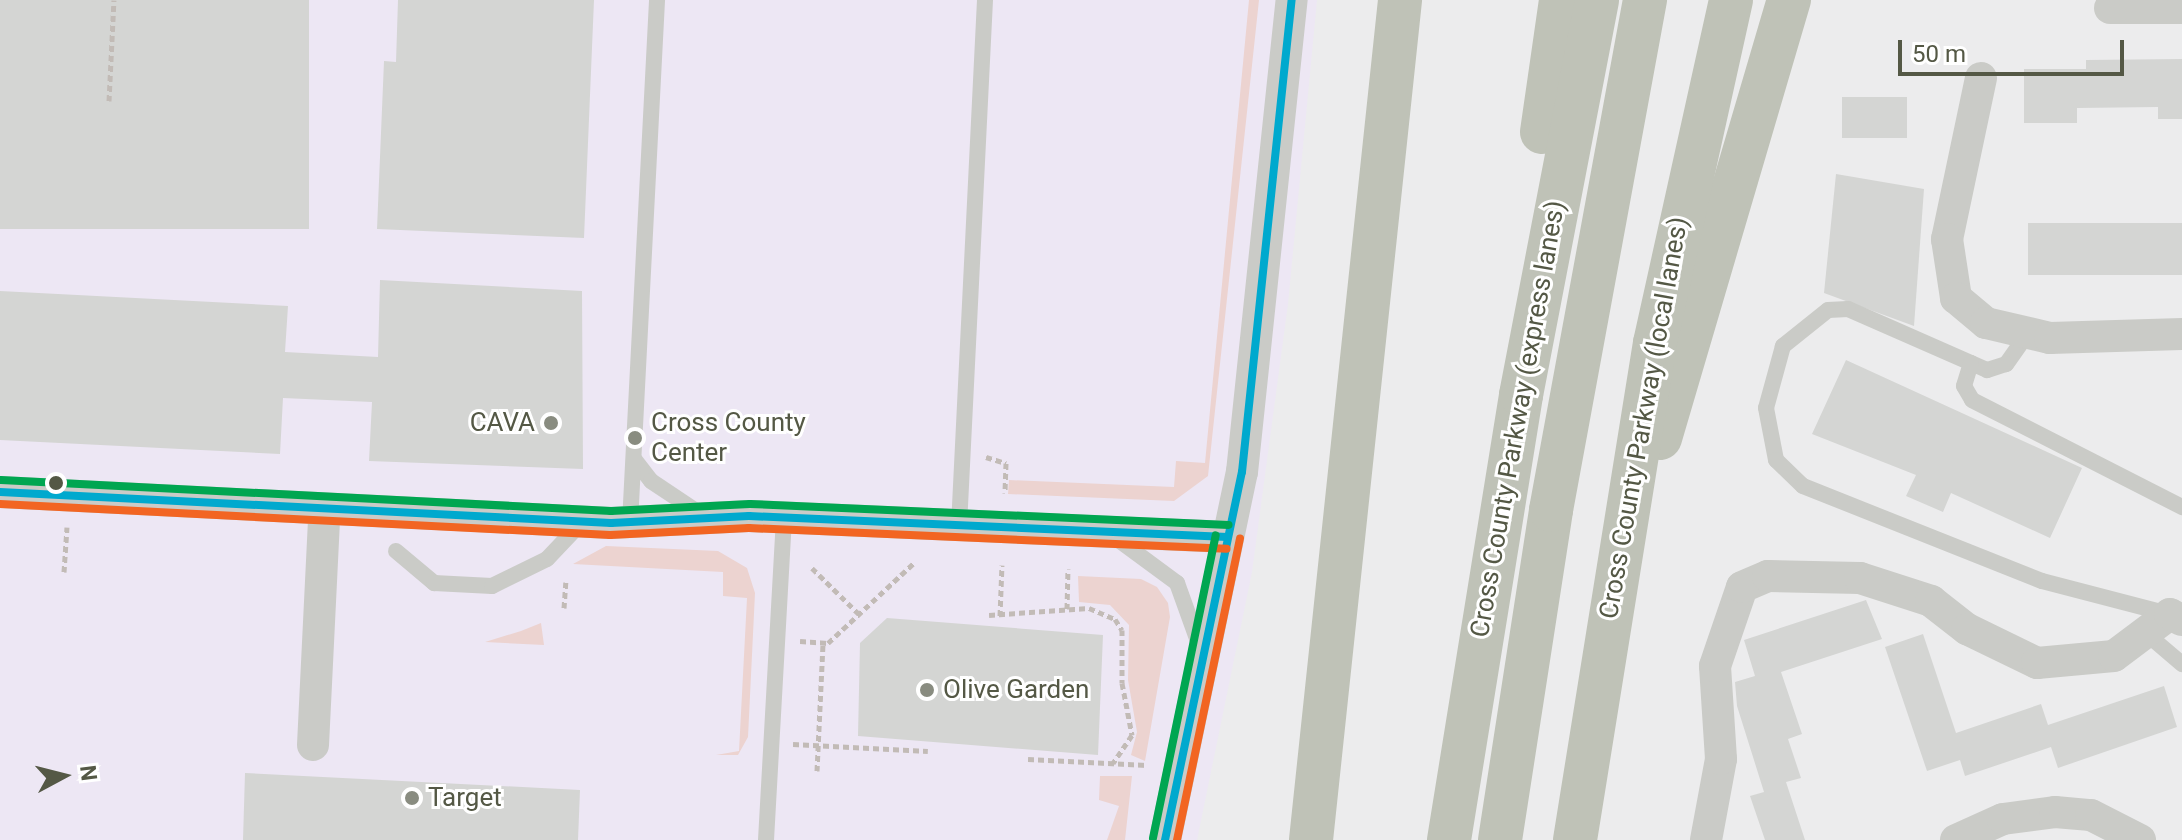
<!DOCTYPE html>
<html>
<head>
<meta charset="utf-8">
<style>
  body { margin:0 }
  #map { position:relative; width:2182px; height:840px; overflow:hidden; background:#ececed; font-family:Roboto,sans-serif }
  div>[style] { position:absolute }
  .commercial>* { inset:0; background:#ede7f4 }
  .green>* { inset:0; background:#ecd3d0 }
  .building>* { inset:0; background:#d4d5d3; transform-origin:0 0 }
  .path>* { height:5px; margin-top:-2.5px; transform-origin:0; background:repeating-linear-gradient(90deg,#c2bbb6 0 6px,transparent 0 10px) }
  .lane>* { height:16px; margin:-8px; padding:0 8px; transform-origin:8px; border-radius:8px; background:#cacbc7 }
  .street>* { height:32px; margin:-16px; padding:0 16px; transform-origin:16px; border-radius:16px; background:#cacbc7 }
  .highway>* { height:44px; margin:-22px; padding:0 22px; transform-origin:22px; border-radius:22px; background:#bfc2b7 }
  .bus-1>* { height:8px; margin:-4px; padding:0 4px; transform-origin:4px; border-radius:4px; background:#00a9ce }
  .bus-2>* { height:8px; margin:-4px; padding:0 4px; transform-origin:4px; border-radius:4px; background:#f26522 }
  .bus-3>* { height:8px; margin:-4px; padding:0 4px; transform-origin:4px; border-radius:4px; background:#00a651 }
  .dots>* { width:22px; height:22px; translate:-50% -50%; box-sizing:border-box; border:4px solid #fff; border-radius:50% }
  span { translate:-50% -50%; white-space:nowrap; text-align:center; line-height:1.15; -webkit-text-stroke:6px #fff; paint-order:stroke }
  .street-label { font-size:26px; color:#545845 }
  .poi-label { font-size:26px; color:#545845 }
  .right { translate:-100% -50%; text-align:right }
  .left { translate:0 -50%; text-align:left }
  .north { position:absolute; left:24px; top:736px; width:80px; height:80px; -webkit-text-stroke:6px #fff; paint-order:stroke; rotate:83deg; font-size:22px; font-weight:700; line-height:32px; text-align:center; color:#545845 }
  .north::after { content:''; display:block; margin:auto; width:28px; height:36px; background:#545845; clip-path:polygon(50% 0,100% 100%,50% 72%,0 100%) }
  .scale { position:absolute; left:1898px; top:40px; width:226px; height:36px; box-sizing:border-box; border:4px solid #545845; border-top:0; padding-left:10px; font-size:24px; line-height:28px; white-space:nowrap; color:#545845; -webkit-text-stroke:6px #fff; paint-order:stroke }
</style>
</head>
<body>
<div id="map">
  <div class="commercial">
    <i style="clip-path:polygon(0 0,1317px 0,1288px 304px,1252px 572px,1197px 840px,0 840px)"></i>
  </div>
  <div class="green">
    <i style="clip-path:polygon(1249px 0,1259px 0,1208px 476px,1174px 501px,1008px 494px,1009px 480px,1174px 487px,1176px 461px,1205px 463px)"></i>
    <i style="clip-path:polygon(606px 546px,718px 551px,747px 568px,755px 593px,748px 737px,738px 755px,716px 755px,739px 751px,747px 598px,723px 596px,723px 572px,573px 564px)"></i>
    <i style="clip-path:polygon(1078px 576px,1141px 579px,1157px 587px,1168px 603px,1170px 617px,1145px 761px,1131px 755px,1137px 732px,1128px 680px,1129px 625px,1110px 605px,1079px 602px)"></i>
    <i style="clip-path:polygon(541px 623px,544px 645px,485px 642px,521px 631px)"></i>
    <i style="clip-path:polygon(1100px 776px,1132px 776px,1125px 840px,1107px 840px,1119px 806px,1099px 800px)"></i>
  </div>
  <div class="building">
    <i style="left:0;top:0;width:309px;height:229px"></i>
    <i style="clip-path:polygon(398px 0,594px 0,584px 238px,377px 229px,384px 61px,396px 62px)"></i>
    <i style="clip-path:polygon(2182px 59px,2182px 119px,2158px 119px,2158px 107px,2077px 108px,2077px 123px,2024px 123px,2024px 69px,2086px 69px,2086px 60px)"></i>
    <i style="left:1842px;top:97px;width:65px;height:41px"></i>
    <i style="clip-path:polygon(1836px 174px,1924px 189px,1914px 326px,1824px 293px)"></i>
    <i style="left:2182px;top:223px;width:52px;height:154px;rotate:90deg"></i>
    <i style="clip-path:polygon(380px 280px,582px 291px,583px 469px,369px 461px,372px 402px,283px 398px,280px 454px,0 440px,0 291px,288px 306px,285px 352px,378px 357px)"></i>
    <i style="clip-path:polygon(1846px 360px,2082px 468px,2050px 538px,1951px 493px,1943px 512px,1906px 496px,1916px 475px,1812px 434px)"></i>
    <i style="clip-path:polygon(1866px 600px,1882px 639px,1781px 672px,1802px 734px,1788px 739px,1801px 778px,1786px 782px,1805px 840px,1765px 840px,1750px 796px,1764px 792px,1737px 706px,1735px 682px,1755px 676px,1744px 640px)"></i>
    <i style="clip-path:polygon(887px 618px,1103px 635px,1098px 755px,858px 736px,860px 643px)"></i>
    <i style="clip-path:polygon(1923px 634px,1956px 733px,2041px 704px,2048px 725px,2164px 686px,2177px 727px,2058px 768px,2051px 747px,1965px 776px,1960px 760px,1927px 771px,1885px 647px)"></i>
    <i style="clip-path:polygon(245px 773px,580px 790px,578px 840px,243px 840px)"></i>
  </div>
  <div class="path">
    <i style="left:109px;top:101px;width:101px;rotate:-87.2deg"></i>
    <i style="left:986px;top:457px;width:21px;rotate:17deg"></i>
    <i style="left:1006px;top:463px;width:30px;rotate:92deg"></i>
    <i style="left:812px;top:568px;width:66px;rotate:44.4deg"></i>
    <i style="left:64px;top:572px;width:45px;rotate:-86.2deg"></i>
    <i style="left:564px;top:608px;width:26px;rotate:-86deg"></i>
    <i style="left:1067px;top:609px;width:40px;rotate:-88.6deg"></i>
    <i style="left:989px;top:615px;width:100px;rotate:-4deg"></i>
    <i style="left:1089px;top:608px;width:28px;rotate:23deg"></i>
    <i style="left:1115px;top:619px;width:13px;rotate:58deg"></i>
    <i style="left:1122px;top:630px;width:53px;rotate:90deg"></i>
    <i style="left:1122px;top:683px;width:53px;rotate:79.1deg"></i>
    <i style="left:1132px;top:735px;width:34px;rotate:124deg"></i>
    <i style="left:1000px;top:616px;width:51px;rotate:-87.8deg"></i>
    <i style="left:800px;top:641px;width:28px;rotate:4deg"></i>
    <i style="left:828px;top:643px;width:119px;rotate:-43deg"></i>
    <i style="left:793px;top:744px;width:135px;rotate:3deg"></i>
    <i style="left:1028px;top:759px;width:119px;rotate:2.9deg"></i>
    <i style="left:817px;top:771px;width:128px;rotate:-87.3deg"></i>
  </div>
  <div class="lane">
    <i style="left:2028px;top:333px;width:38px;rotate:125deg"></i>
    <i style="left:2006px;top:364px;width:20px;rotate:162deg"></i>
    <i style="left:1987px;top:370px;width:152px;rotate:-156.3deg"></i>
    <i style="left:1848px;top:309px;width:20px;rotate:177deg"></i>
    <i style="left:1828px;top:310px;width:58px;rotate:141.3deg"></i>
    <i style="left:1783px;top:346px;width:64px;rotate:105.3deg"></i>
    <i style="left:1766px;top:408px;width:53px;rotate:79.1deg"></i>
    <i style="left:1776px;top:460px;width:37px;rotate:44deg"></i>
    <i style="left:1803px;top:486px;width:257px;rotate:21.7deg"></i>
    <i style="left:2042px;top:581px;width:131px;rotate:14.6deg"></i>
    <i style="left:1971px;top:363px;width:24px;rotate:107deg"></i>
    <i style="left:1964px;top:386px;width:16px;rotate:60deg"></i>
    <i style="left:1972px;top:400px;width:236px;rotate:27deg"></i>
    <i style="left:634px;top:459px;width:28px;rotate:52deg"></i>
    <i style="left:651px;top:481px;width:58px;rotate:33.7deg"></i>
    <i style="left:630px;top:523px;width:524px;rotate:-87.04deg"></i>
    <i style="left:959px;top:526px;width:527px;rotate:-87.17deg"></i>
    <i style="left:1116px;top:538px;width:76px;rotate:36.4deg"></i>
    <i style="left:1177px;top:583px;width:68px;rotate:70.2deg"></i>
    <i style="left:396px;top:551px;width:50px;rotate:40.1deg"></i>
    <i style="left:434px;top:583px;width:58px;rotate:3deg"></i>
    <i style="left:492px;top:586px;width:61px;rotate:-26.1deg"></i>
    <i style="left:547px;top:559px;width:51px;rotate:-46.6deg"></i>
    <i style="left:2148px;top:635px;width:45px;rotate:40.5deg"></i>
    <i style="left:766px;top:840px;width:323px;rotate:-86.8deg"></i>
  </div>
  <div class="street">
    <i style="left:2110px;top:8px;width:72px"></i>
    <i style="left:1981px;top:78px;width:165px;rotate:101.9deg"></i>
    <i style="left:1947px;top:239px;width:60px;rotate:81.3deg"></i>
    <i style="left:1956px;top:298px;width:39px;rotate:40deg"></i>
    <i style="left:1986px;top:323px;width:66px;rotate:13.2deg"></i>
    <i style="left:2050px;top:338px;width:132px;rotate:-1.7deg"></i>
    <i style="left:0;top:492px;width:612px;rotate:2.9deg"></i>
    <i style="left:611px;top:523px;width:138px;rotate:-2.9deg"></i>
    <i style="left:749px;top:516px;width:479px;rotate:2.5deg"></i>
    <i style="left:313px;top:745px;width:222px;rotate:-87.2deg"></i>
    <i style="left:1165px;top:840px;width:376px;rotate:-78.2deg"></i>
    <i style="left:1242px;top:472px;width:475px;rotate:-84deg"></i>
    <i style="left:1706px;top:840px;width:82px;rotate:-79.5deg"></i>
    <i style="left:1721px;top:759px;width:93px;rotate:-93.7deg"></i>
    <i style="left:1715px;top:666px;width:83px;rotate:-71.1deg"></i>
    <i style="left:1742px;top:587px;width:28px;rotate:-23deg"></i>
    <i style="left:1768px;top:576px;width:92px;rotate:1.2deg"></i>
    <i style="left:1860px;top:578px;width:75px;rotate:17.9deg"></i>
    <i style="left:1931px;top:601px;width:46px;rotate:37.9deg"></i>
    <i style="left:1967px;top:629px;width:78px;rotate:25.9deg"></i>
    <i style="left:2037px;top:663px;width:77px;rotate:-5.2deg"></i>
    <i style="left:2114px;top:656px;width:70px;rotate:-36.9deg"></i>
    <i style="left:2170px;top:614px;width:13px;rotate:27deg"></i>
    <i style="left:1956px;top:840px;width:51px;rotate:-24.1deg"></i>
    <i style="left:2003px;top:819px;width:52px;rotate:-7.7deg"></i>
    <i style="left:2055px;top:812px;width:36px;rotate:5deg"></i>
    <i style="left:2091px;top:815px;width:55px;rotate:27deg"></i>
  </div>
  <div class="highway">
    <i style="left:1542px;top:132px;width:133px;rotate:-81.8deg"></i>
    <i style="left:1660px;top:438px;width:457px;rotate:-73.6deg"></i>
    <i style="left:1311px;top:840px;width:845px;rotate:-83.95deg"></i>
    <i style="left:1449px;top:840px;width:451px;rotate:-80.8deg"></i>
    <i style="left:1521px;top:395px;width:402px;rotate:-79.1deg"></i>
    <i style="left:1500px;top:840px;width:334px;rotate:-81.2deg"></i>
    <i style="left:1551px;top:510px;width:519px;rotate:-79.56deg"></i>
    <i style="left:1575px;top:840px;width:503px;rotate:-80.86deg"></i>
    <i style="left:1655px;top:343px;width:351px;rotate:-77.5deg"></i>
  </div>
  <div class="bus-1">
    <i style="left:0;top:492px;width:612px;rotate:2.9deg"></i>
    <i style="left:611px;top:523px;width:138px;rotate:-2.9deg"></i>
    <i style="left:749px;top:516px;width:479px;rotate:2.5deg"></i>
    <i style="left:1165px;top:840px;width:376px;rotate:-78.2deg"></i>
    <i style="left:1242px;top:472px;width:475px;rotate:-84deg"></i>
  </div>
  <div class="bus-2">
    <i style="left:0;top:504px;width:611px;rotate:2.91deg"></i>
    <i style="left:610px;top:535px;width:139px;rotate:-2.9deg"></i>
    <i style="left:749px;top:528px;width:478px;rotate:2.5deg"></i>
    <i style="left:1177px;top:840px;width:308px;rotate:-78.2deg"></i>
  </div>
  <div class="bus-3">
    <i style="left:1px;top:480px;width:611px;rotate:2.91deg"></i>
    <i style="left:611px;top:511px;width:139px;rotate:-2.9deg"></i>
    <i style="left:750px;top:504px;width:479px;rotate:2.5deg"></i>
    <i style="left:1153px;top:838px;width:309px;rotate:-78.3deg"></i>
  </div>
  <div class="dots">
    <i style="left:551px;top:423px;background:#898c80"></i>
    <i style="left:635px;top:438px;background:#898c80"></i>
    <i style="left:56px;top:483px;background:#545845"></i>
    <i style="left:927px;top:690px;background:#898c80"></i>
    <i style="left:412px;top:798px;background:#898c80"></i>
  </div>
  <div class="street-label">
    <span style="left:1644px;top:418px;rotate:-80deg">Cross County Parkway (local lanes)</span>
    <span style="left:1518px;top:419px;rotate:-80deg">Cross County Parkway (express lanes)</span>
  </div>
  <div class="poi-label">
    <span class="right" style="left:535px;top:423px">CAVA</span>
    <span class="left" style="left:651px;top:438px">Cross County<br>Center</span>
    <span class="left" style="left:943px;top:690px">Olive Garden</span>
    <span class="left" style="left:428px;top:798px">Target</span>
  </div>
  <div class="north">N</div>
  <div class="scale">50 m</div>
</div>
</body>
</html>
